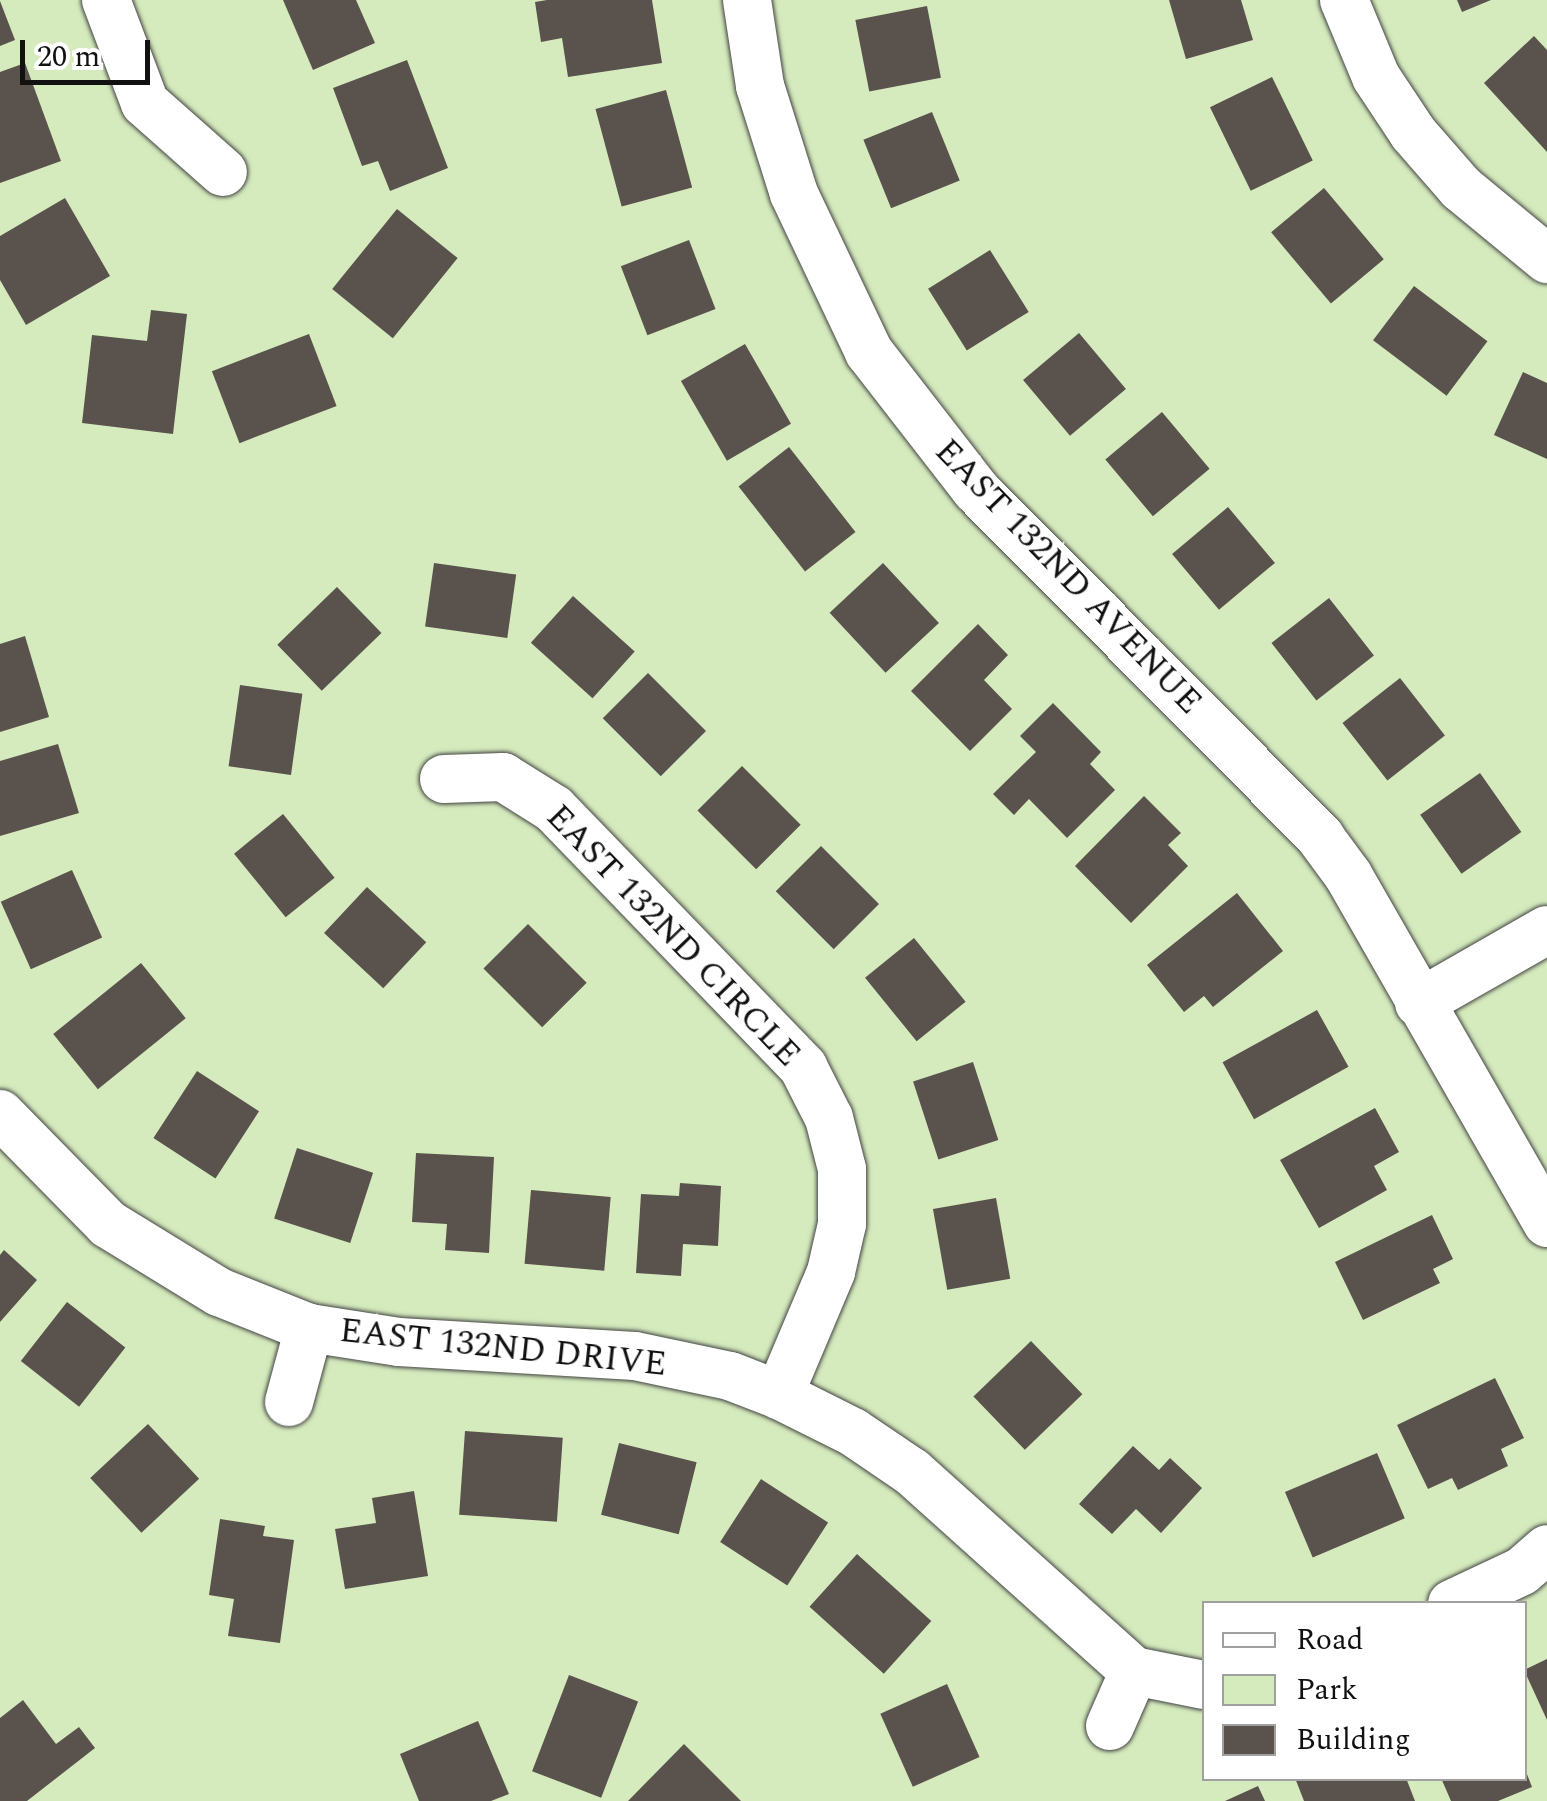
<!DOCTYPE html>
<html>
<head>
<meta charset="utf-8">
<style>
  body { margin:0 }
  #map { position:relative; width:1547px; height:1801px; overflow:hidden; background:#fffdf5; font-family:Spectral,serif }
  div>[style] { position:absolute }
  .green>* { inset:0; background:#d5ebbd }
  .building>* { inset:0; background:#5a524d; transform-origin:0 0 }
  .roads { filter:drop-shadow(0 0 2px #444) drop-shadow(0 0 2px #444) }
  .minor>* { height:48px; margin:-24px; padding:0 24px; transform-origin:24px; border-radius:24px; background:#fff }
  span { translate:-50% -50%; white-space:nowrap; text-align:center; line-height:1.15; -webkit-text-stroke:10px #fff; paint-order:stroke }
  .street-label { font-size:35px; color:#111 }
  .legend { position:absolute; left:1202px; top:1601px; width:325px; height:180px; box-sizing:border-box; background:#fff; border:2px solid #a0a0a0; margin:0; padding:12px 18px; list-style:none; font-size:30px; color:#111 }
  .legend li { display:flex; align-items:center; gap:20px; height:50px }
  .legend b { width:50px; border:2px solid #a0a0a0 }
  .scale { position:absolute; left:20px; top:40px; width:130px; height:45px; box-sizing:border-box; border:5px solid #111; border-top:0; padding-left:12px; font-size:30px; line-height:35px; white-space:nowrap; color:#111; -webkit-text-stroke:8px #fff; paint-order:stroke }
</style>
</head>
<body>
<div id="map">
  <div class="green">
    <i style="clip-path:polygon(evenodd,0 0,1547px 0,1547px 1801px,0 1801px,0 0,1204px 1604px,1524px 1604px,1524px 1778px,1204px 1778px,1204px 1604px)"></i>
  </div>
  <div class="building">
    <i style="clip-path:polygon(283px 0,356px 0,375px 43px,313px 70px)"></i>
    <i style="clip-path:polygon(547px 0,652px 0,662px 63px,568px 77px,562px 38px,541px 42px,535px 2px)"></i>
    <i style="clip-path:polygon(1169px 0,1241px 0,1253px 40px,1186px 59px)"></i>
    <i style="clip-path:polygon(1457px 0,1491px 0,1462px 12px)"></i>
    <i style="clip-path:polygon(0 1px,15px 40px,0 46px)"></i>
    <i style="left:927px;top:6px;width:73px;height:73px;rotate:79deg"></i>
    <i style="clip-path:polygon(1534px 36px,1547px 50px,1547px 152px,1484px 83px)"></i>
    <i style="clip-path:polygon(407px 60px,448px 168px,390px 191px,378px 161px,362px 166px,333px 88px)"></i>
    <i style="clip-path:polygon(25px 63px,61px 161px,0 183px,0 72px)"></i>
    <i style="left:1272px;top:77px;width:93px;height:69px;rotate:64deg"></i>
    <i style="left:666px;top:90px;width:101px;height:73px;rotate:75deg"></i>
    <i style="left:932px;top:112px;width:74px;height:74px;rotate:68deg"></i>
    <i style="left:1324px;top:188px;width:93px;height:69px;rotate:50deg"></i>
    <i style="clip-path:polygon(65px 198px,110px 276px,26px 325px,0 280px,0 236px)"></i>
    <i style="left:397px;top:209px;width:78px;height:103px;rotate:39deg"></i>
    <i style="left:689px;top:240px;width:74px;height:73px;rotate:69deg"></i>
    <i style="left:990px;top:250px;width:73px;height:73px;rotate:58deg"></i>
    <i style="left:1414px;top:286px;width:92px;height:68px;rotate:37deg"></i>
    <i style="clip-path:polygon(151px 310px,187px 314px,173px 434px,82px 423px,92px 335px,147px 341px)"></i>
    <i style="left:1079px;top:333px;width:73px;height:73px;rotate:50deg"></i>
    <i style="left:309px;top:334px;width:77px;height:104px;rotate:69deg"></i>
    <i style="left:745px;top:344px;width:92px;height:74px;rotate:60deg"></i>
    <i style="clip-path:polygon(1523px 372px,1547px 383px,1547px 459px,1494px 435px)"></i>
    <i style="left:1162px;top:412px;width:74px;height:74px;rotate:50deg"></i>
    <i style="left:789px;top:447px;width:108px;height:64px;rotate:52deg"></i>
    <i style="left:1228px;top:507px;width:73px;height:73px;rotate:50deg"></i>
    <i style="left:434px;top:563px;width:83px;height:64px;rotate:8deg"></i>
    <i style="left:883px;top:563px;width:82px;height:73px;rotate:47deg"></i>
    <i style="left:337px;top:587px;width:64px;height:83px;rotate:46deg"></i>
    <i style="left:573px;top:596px;width:83px;height:63px;rotate:42deg"></i>
    <i style="left:1329px;top:598px;width:73px;height:73px;rotate:52deg"></i>
    <i style="clip-path:polygon(978px 624px,1008px 655px,984px 680px,1012px 709px,970px 751px,911px 691px)"></i>
    <i style="clip-path:polygon(25px 636px,49px 717px,0 732px,0 644px)"></i>
    <i style="left:648px;top:673px;width:82px;height:64px;rotate:45deg"></i>
    <i style="left:1400px;top:678px;width:73px;height:73px;rotate:52deg"></i>
    <i style="left:240px;top:685px;width:63px;height:82px;rotate:8deg"></i>
    <i style="clip-path:polygon(1053px 703px,1101px 752px,1090px 764px,1115px 790px,1067px 838px,1029px 799px,1014px 815px,993px 794px,1036px 752px,1020px 736px)"></i>
    <i style="clip-path:polygon(58px 744px,79px 813px,0 836px,0 761px)"></i>
    <i style="left:742px;top:766px;width:83px;height:63px;rotate:45deg"></i>
    <i style="left:1480px;top:773px;width:72px;height:73px;rotate:55deg"></i>
    <i style="clip-path:polygon(1144px 796px,1181px 833px,1168px 845px,1188px 866px,1131px 923px,1075px 866px)"></i>
    <i style="left:283px;top:814px;width:82px;height:63px;rotate:51deg"></i>
    <i style="left:821px;top:846px;width:82px;height:64px;rotate:45deg"></i>
    <i style="left:72px;top:870px;width:74px;height:78px;rotate:66deg"></i>
    <i style="left:367px;top:887px;width:81px;height:63px;rotate:43deg"></i>
    <i style="clip-path:polygon(1237px 893px,1283px 951px,1213px 1007px,1204px 996px,1184px 1012px,1147px 965px)"></i>
    <i style="left:528px;top:924px;width:83px;height:63px;rotate:45deg"></i>
    <i style="left:914px;top:938px;width:82px;height:63px;rotate:51deg"></i>
    <i style="left:141px;top:963px;width:71px;height:113px;rotate:51deg"></i>
    <i style="left:1317px;top:1010px;width:65px;height:108px;rotate:61deg"></i>
    <i style="left:973px;top:1062px;width:82px;height:63px;rotate:72deg"></i>
    <i style="left:197px;top:1071px;width:74px;height:80px;rotate:33deg"></i>
    <i style="clip-path:polygon(1375px 1108px,1399px 1152px,1374px 1166px,1387px 1190px,1319px 1228px,1280px 1160px)"></i>
    <i style="left:297px;top:1148px;width:80px;height:74px;rotate:18deg"></i>
    <i style="clip-path:polygon(416px 1153px,494px 1157px,489px 1253px,445px 1250px,447px 1224px,412px 1222px)"></i>
    <i style="clip-path:polygon(680px 1183px,721px 1186px,718px 1246px,683px 1244px,681px 1276px,636px 1273px,641px 1194px,679px 1196px)"></i>
    <i style="left:531px;top:1190px;width:80px;height:74px;rotate:5deg"></i>
    <i style="left:996px;top:1198px;width:82px;height:64px;rotate:80deg"></i>
    <i style="clip-path:polygon(1432px 1215px,1453px 1259px,1433px 1269px,1440px 1283px,1363px 1320px,1335px 1262px)"></i>
    <i style="clip-path:polygon(4px 1250px,37px 1280px,0 1322px,0 1255px)"></i>
    <i style="left:67px;top:1302px;width:74px;height:75px;rotate:38deg"></i>
    <i style="left:1031px;top:1341px;width:74px;height:80px;rotate:46deg"></i>
    <i style="clip-path:polygon(1495px 1378px,1524px 1438px,1501px 1449px,1508px 1466px,1458px 1490px,1452px 1478px,1428px 1489px,1397px 1425px)"></i>
    <i style="left:148px;top:1424px;width:75px;height:79px;rotate:47deg"></i>
    <i style="left:465px;top:1431px;width:98px;height:84px;rotate:4deg"></i>
    <i style="left:619px;top:1443px;width:80px;height:74px;rotate:14deg"></i>
    <i style="clip-path:polygon(1133px 1446px,1159px 1470px,1170px 1458px,1202px 1488px,1161px 1533px,1136px 1509px,1112px 1534px,1079px 1504px)"></i>
    <i style="left:1377px;top:1453px;width:71px;height:100px;rotate:67deg"></i>
    <i style="left:761px;top:1479px;width:80px;height:75px;rotate:33deg"></i>
    <i style="clip-path:polygon(414px 1491px,428px 1576px,345px 1589px,335px 1529px,376px 1523px,372px 1498px)"></i>
    <i style="clip-path:polygon(220px 1519px,265px 1526px,263px 1536px,294px 1540px,280px 1643px,228px 1636px,234px 1599px,209px 1595px)"></i>
    <i style="left:857px;top:1554px;width:100px;height:71px;rotate:42deg"></i>
    <i style="clip-path:polygon(1547px 1659px,1547px 1720px,1524px 1670px)"></i>
    <i style="left:569px;top:1675px;width:74px;height:103px;rotate:21deg"></i>
    <i style="left:947px;top:1684px;width:80px;height:73px;rotate:66deg"></i>
    <i style="clip-path:polygon(23px 1700px,56px 1744px,79px 1727px,95px 1748px,27px 1801px,0 1801px,0 1718px)"></i>
    <i style="clip-path:polygon(478px 1721px,509px 1794px,491px 1801px,419px 1801px,400px 1754px)"></i>
    <i style="clip-path:polygon(684px 1744px,741px 1801px,628px 1801px)"></i>
    <i style="clip-path:polygon(1525px 1769px,1532px 1787px,1498px 1801px,1451px 1801px,1441px 1778px,1524px 1778px)"></i>
    <i style="clip-path:polygon(1295px 1778px,1406px 1778px,1415px 1801px,1304px 1801px)"></i>
    <i style="clip-path:polygon(1258px 1786px,1265px 1801px,1225px 1801px)"></i>
  </div>
  <div class="roads">
    <div class="minor">
      <i style="left:106px;top:0;width:110px;rotate:69.3deg"></i>
      <i style="left:145px;top:103px;width:104px;rotate:41.5deg"></i>
      <i style="left:747px;top:0;width:87px;rotate:81.4deg"></i>
      <i style="left:760px;top:86px;width:113px;rotate:72.5deg"></i>
      <i style="left:794px;top:194px;width:175px;rotate:64.6deg"></i>
      <i style="left:869px;top:352px;width:175px;rotate:52.2deg"></i>
      <i style="left:976px;top:490px;width:489px;rotate:45.2deg"></i>
      <i style="left:1320px;top:837px;width:47px;rotate:53.6deg"></i>
      <i style="left:1348px;top:875px;width:401px;rotate:60.2deg"></i>
      <i style="left:1344px;top:0;width:83px;rotate:67.4deg"></i>
      <i style="left:1376px;top:77px;width:67px;rotate:56.5deg"></i>
      <i style="left:1413px;top:133px;width:73px;rotate:48.9deg"></i>
      <i style="left:1461px;top:188px;width:112px;rotate:39.5deg"></i>
      <i style="left:444px;top:779px;width:59px;rotate:-1.9deg"></i>
      <i style="left:503px;top:777px;width:60px;rotate:32.1deg"></i>
      <i style="left:554px;top:809px;width:359px;rotate:46deg"></i>
      <i style="left:803px;top:1067px;width:57px;rotate:63deg"></i>
      <i style="left:829px;top:1118px;width:53px;rotate:75.7deg"></i>
      <i style="left:842px;top:1169px;width:55px;rotate:90deg"></i>
      <i style="left:842px;top:1224px;width:49px;rotate:102.9deg"></i>
      <i style="left:831px;top:1272px;width:134px;rotate:112.9deg"></i>
      <i style="left:1419px;top:1003px;width:147px;rotate:-29.7deg"></i>
      <i style="left:0;top:1114px;width:154px;rotate:45.5deg"></i>
      <i style="left:108px;top:1224px;width:130px;rotate:31.5deg"></i>
      <i style="left:219px;top:1292px;width:97px;rotate:21.8deg"></i>
      <i style="left:309px;top:1328px;width:91px;rotate:8.8deg"></i>
      <i style="left:399px;top:1342px;width:236px;rotate:3.4deg"></i>
      <i style="left:635px;top:1356px;width:97px;rotate:11.9deg"></i>
      <i style="left:730px;top:1376px;width:53px;rotate:21.2deg"></i>
      <i style="left:779px;top:1395px;width:83px;rotate:26.6deg"></i>
      <i style="left:853px;top:1432px;width:71px;rotate:34.1deg"></i>
      <i style="left:912px;top:1472px;width:298px;rotate:41.9deg"></i>
      <i style="left:1134px;top:1671px;width:71px;rotate:11.3deg"></i>
      <i style="left:289px;top:1402px;width:77px;rotate:-74.9deg"></i>
      <i style="left:1452px;top:1604px;width:77px;rotate:-25.2deg"></i>
      <i style="left:1522px;top:1571px;width:33px;rotate:-41deg"></i>
      <i style="left:1110px;top:1726px;width:60px;rotate:-66.4deg"></i>
    </div>
  </div>
  <div class="street-label">
    <span style="left:1068px;top:577px;rotate:46deg">EAST 132ND AVENUE</span>
    <span style="left:673px;top:936px;rotate:46deg">EAST 132ND CIRCLE</span>
    <span style="left:503px;top:1348px;rotate:6deg">EAST 132ND DRIVE</span>
  </div>
  <ul class="legend">
  <li><b style="height:12px;background:#fff"></b>Road</li>
  <li><b style="height:28px;background:#d5ebbd"></b>Park</li>
  <li><b style="height:28px;background:#5a524d"></b>Building</li>
  </ul>
  <div class="scale">20 m</div>
</div>
</body>
</html>
